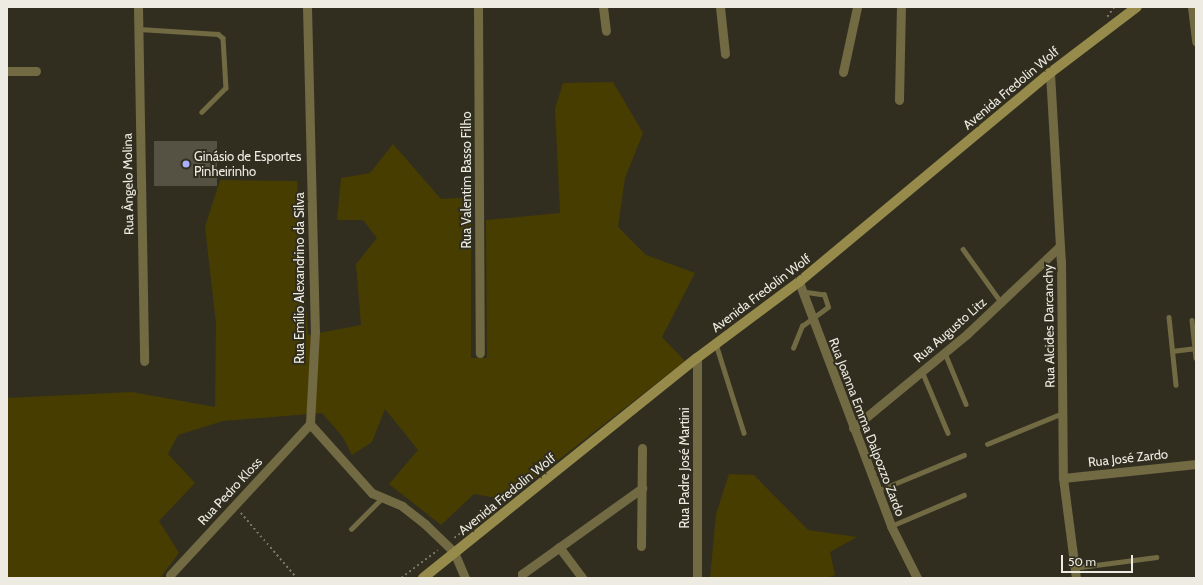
<!DOCTYPE html>
<html>
<head>
<meta charset="utf-8">
<style>
  body { margin:0 }
  #map { position:relative; width:1203px; height:585px; overflow:hidden; background:#312e20; font-family:Cabin,sans-serif }
  div>[style] { position:absolute }
  .green>* { inset:0; background:#473d00 }
  .building>* { inset:0; background:#555243; transform-origin:0 0 }
  .path>* { height:1.5px; margin-top:-0.75px; transform-origin:0; background:repeating-linear-gradient(90deg,#7a786c 0 2px,transparent 0 5px) }
  .lane>* { height:4.5px; margin:-2.25px; padding:0 2.25px; transform-origin:2.25px; border-radius:2.25px; background:#716a43 }
  .street>* { height:9px; margin:-4.5px; padding:0 4.5px; transform-origin:4.5px; border-radius:4.5px; background:#716a43 }
  .secondary>* { height:10px; margin:-5px; padding:0 5px; transform-origin:5px; border-radius:5px; background:#968b4b }
  .dots>* { width:11px; height:11px; translate:-50% -50%; box-sizing:border-box; border:2px solid #312e20; border-radius:50% }
  span { translate:-50% -50%; white-space:nowrap; text-align:center; line-height:1.15; -webkit-text-stroke:4px #312e20; paint-order:stroke }
  .street-label { font-size:13px; color:#edebe2 }
  .poi-label { font-size:13px; color:#edebe2 }
  .left { translate:0 -50%; text-align:left }
  .frame { position:absolute; inset:0; border:8px solid #edebe2; pointer-events:none }
  .scale { position:absolute; left:1061px; top:555px; width:72px; height:18px; box-sizing:border-box; border:2px solid #edebe2; border-top:0; padding-left:5px; font-size:12px; line-height:14px; white-space:nowrap; color:#edebe2; -webkit-text-stroke:3px #312e20; paint-order:stroke }
</style>
</head>
<body>
<div id="map">
  <div class="green">
    <i style="clip-path:polygon(613px 82px,643px 133px,625px 178px,618px 227px,646px 255px,695px 273px,662px 337px,685px 361px,507px 500px,474px 494px,441px 525px,389px 484px,418px 450px,385px 409px,372px 442px,352px 455px,342px 436px,322px 413px,223px 421px,178px 435px,168px 454px,195px 483px,159px 521px,179px 553px,160px 578px,7px 578px,7px 398px,132px 392px,215px 407px,216px 324px,205px 227px,220px 180px,297px 181px,308px 335px,361px 325px,356px 264px,377px 238px,363px 220px,337px 220px,341px 178px,370px 173px,393px 144px,441px 199px,471px 197px,471px 358px,487px 358px,486px 220px,560px 213px,555px 109px,563px 83px)"></i>
    <i style="clip-path:polygon(729px 474px,754px 475px,808px 530px,857px 537px,830px 552px,835px 575px,827px 578px,710px 578px,716px 514px)"></i>
  </div>
  <div class="building">
    <i style="left:217px;top:141px;width:45px;height:63px;rotate:90deg"></i>
  </div>
  <div class="path">
    <i style="left:1107px;top:17px;width:12px;rotate:-55deg"></i>
    <i style="left:241px;top:513px;width:86px;rotate:49.3deg"></i>
    <i style="left:454px;top:538px;width:41px;rotate:-37.1deg"></i>
    <i style="left:401px;top:578px;width:46px;rotate:-37.1deg"></i>
  </div>
  <div class="lane">
    <i style="left:139px;top:29px;width:79px;rotate:3.6deg"></i>
    <i style="left:218px;top:34px;width:6px;rotate:39deg"></i>
    <i style="left:223px;top:38px;width:50px;rotate:86.6deg"></i>
    <i style="left:226px;top:88px;width:34px;rotate:135deg"></i>
    <i style="left:963px;top:249px;width:65px;rotate:54.4deg"></i>
    <i style="left:1169px;top:317px;width:68px;rotate:84.1deg"></i>
    <i style="left:1192px;top:320px;width:38px;rotate:84deg"></i>
    <i style="left:716px;top:344px;width:93px;rotate:72.5deg"></i>
    <i style="left:793px;top:348px;width:24px;rotate:-68deg"></i>
    <i style="left:802px;top:326px;width:32px;rotate:-36deg"></i>
    <i style="left:828px;top:307px;width:13px;rotate:-108deg"></i>
    <i style="left:824px;top:295px;width:21px;rotate:-172deg"></i>
    <i style="left:1172px;top:351px;width:24px;rotate:-7deg"></i>
    <i style="left:945px;top:353px;width:55px;rotate:67.6deg"></i>
    <i style="left:922px;top:371px;width:67px;rotate:67.2deg"></i>
    <i style="left:987px;top:444px;width:82px;rotate:-22.2deg"></i>
    <i style="left:877px;top:491px;width:94px;rotate:-22.5deg"></i>
    <i style="left:891px;top:526px;width:79px;rotate:-23deg"></i>
    <i style="left:351px;top:529px;width:44px;rotate:-45deg"></i>
    <i style="left:1073px;top:568px;width:84px;rotate:-7.5deg"></i>
  </div>
  <div class="street">
    <i style="left:138px;top:7px;width:354px;rotate:89deg"></i>
    <i style="left:307px;top:7px;width:324px;rotate:88.6deg"></i>
    <i style="left:315px;top:331px;width:93px;rotate:93.1deg"></i>
    <i style="left:310px;top:424px;width:93px;rotate:48.1deg"></i>
    <i style="left:372px;top:493px;width:33px;rotate:23deg"></i>
    <i style="left:402px;top:506px;width:29px;rotate:38deg"></i>
    <i style="left:425px;top:524px;width:40px;rotate:44deg"></i>
    <i style="left:454px;top:552px;width:28px;rotate:67deg"></i>
    <i style="left:478px;top:7px;width:346px;rotate:89.7deg"></i>
    <i style="left:603px;top:7px;width:24px;rotate:83deg"></i>
    <i style="left:720px;top:7px;width:47px;rotate:83.9deg"></i>
    <i style="left:1192px;top:7px;width:35px;rotate:83deg"></i>
    <i style="left:7px;top:71px;width:29px"></i>
    <i style="left:843px;top:72px;width:66px;rotate:-77.8deg"></i>
    <i style="left:1050px;top:73px;width:188px;rotate:86.7deg"></i>
    <i style="left:1061px;top:261px;width:217px;rotate:89.5deg"></i>
    <i style="left:1063px;top:478px;width:101px;rotate:82.6deg"></i>
    <i style="left:899px;top:100px;width:93px;rotate:-88.8deg"></i>
    <i style="left:799px;top:282px;width:261px;rotate:69.3deg"></i>
    <i style="left:891px;top:526px;width:58px;rotate:63.4deg"></i>
    <i style="left:853px;top:428px;width:148px;rotate:-39.5deg"></i>
    <i style="left:967px;top:334px;width:128px;rotate:-43.4deg"></i>
    <i style="left:1063px;top:478px;width:134px;rotate:-6deg"></i>
    <i style="left:641px;top:546px;width:98px;rotate:-89.4deg"></i>
    <i style="left:559px;top:547px;width:39px;rotate:53deg"></i>
    <i style="left:170px;top:575px;width:206px;rotate:-47.2deg"></i>
    <i style="left:522px;top:578px;width:4px;rotate:-90deg"></i>
    <i style="left:522px;top:574px;width:148px;rotate:-35.6deg"></i>
    <i style="left:697px;top:578px;width:220px;rotate:-90deg"></i>
  </div>
  <div class="secondary">
    <i style="left:423px;top:578px;width:351px;rotate:-38.8deg"></i>
    <i style="left:697px;top:358px;width:127px;rotate:-36.7deg"></i>
    <i style="left:799px;top:282px;width:327px;rotate:-39.8deg"></i>
    <i style="left:1050px;top:73px;width:109px;rotate:-37.2deg"></i>
  </div>
  <div class="dots">
    <i style="left:186px;top:164px;background:#a9b0fc"></i>
  </div>
  <div class="street-label">
    <span style="left:1011px;top:88px;rotate:-40deg">Avenida Fredolin Wolf</span>
    <span style="left:466px;top:180px;rotate:-90deg">Rua Valentim Basso Filho</span>
    <span style="left:128px;top:184px;rotate:-91deg">Rua Ângelo Molina</span>
    <span style="left:299px;top:278px;rotate:-90deg">Rua Emílio Alexandrino da Silva</span>
    <span style="left:761px;top:293px;rotate:-37deg">Avenida Fredolin Wolf</span>
    <span style="left:1049px;top:326px;rotate:-91deg">Rua Alcides Darcanchy</span>
    <span style="left:950px;top:330px;rotate:-41deg">Rua Augusto Litz</span>
    <span style="left:867px;top:427px;rotate:69deg">Rua Joanna Emma Dalpozzo Zardo</span>
    <span style="left:1128px;top:458px;rotate:-6deg">Rua José Zardo</span>
    <span style="left:684px;top:468px;rotate:-90deg">Rua Padre José Martini</span>
    <span style="left:230px;top:491px;rotate:-47deg">Rua Pedro Kloss</span>
    <span style="left:507px;top:494px;rotate:-39deg">Avenida Fredolin Wolf</span>
  </div>
  <div class="poi-label">
    <span class="left" style="left:194px;top:164px">Ginásio de Esportes<br>Pinheirinho</span>
  </div>
  <div class="frame"></div>
  <div class="scale">50 m</div>
</div>
</body>
</html>
